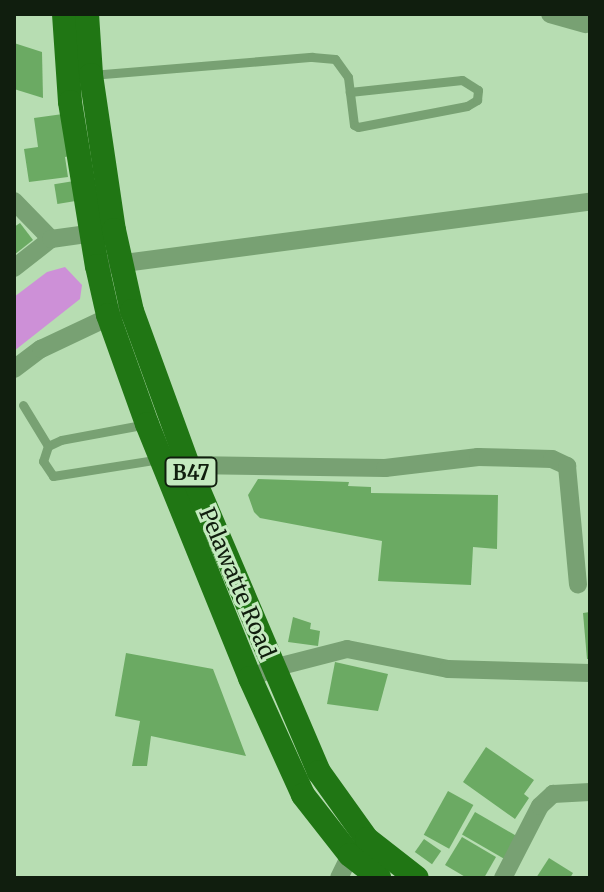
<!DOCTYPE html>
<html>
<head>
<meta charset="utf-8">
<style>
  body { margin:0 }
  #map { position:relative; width:604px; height:892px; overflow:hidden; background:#b7ddb2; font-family:Merriweather,serif }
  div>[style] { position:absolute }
  .water>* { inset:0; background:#cd90d7 }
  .building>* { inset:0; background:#6baa63; transform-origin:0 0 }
  .service>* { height:9px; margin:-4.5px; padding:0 4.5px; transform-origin:4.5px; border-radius:4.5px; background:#78a173 }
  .minor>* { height:18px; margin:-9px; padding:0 9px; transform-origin:9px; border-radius:9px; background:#78a173 }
  .primary>* { height:24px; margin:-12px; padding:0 12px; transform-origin:12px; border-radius:12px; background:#207614 }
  span { translate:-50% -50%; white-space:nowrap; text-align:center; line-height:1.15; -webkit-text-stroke:6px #c4eabf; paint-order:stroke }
  .shield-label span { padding:2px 6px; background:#c4eabf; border:2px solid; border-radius:6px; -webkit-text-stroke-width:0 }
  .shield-label { font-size:20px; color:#101e0e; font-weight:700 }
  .street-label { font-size:22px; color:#101e0e }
  .frame { position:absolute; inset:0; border:16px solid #101e0e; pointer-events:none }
</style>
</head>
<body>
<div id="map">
  <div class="water">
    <i style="clip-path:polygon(65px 267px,82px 285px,80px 299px,14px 351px,14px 297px,47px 272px)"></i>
  </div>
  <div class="building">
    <i style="clip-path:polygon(14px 43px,42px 52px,43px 98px,14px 89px)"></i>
    <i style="clip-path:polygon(63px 114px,70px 156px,65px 157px,68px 177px,29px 182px,24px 149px,38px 147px,34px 118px)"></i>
    <i style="left:74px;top:181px;width:20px;height:20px;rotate:81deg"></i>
    <i style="clip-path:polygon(20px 223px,33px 240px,14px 255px,14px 227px)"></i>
    <i style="clip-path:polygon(258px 479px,349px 482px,348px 486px,371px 487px,371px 493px,498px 495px,497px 549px,473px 547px,471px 585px,378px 581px,382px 541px,260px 518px,254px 512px,248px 495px)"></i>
    <i style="clip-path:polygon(590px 612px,590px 659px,587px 659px,583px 613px)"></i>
    <i style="clip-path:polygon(293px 617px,311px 623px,310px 629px,320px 631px,318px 646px,288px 642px)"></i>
    <i style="clip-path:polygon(126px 653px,213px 669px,246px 756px,151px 736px,147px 766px,132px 766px,140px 721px,115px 716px)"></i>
    <i style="clip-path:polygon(335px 662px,388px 674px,378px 711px,327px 704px)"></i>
    <i style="clip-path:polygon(486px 747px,534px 780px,524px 794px,529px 798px,515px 819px,463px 782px)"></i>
    <i style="left:448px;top:791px;width:29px;height:50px;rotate:29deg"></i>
    <i style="left:475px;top:812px;width:48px;height:26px;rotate:30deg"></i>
    <i style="clip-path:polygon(462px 837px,496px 857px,484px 878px,467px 878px,445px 865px)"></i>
    <i style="left:424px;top:839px;width:21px;height:16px;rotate:35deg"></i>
    <i style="clip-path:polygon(549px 858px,573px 873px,570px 878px,536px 878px)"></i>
  </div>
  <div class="service">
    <i style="left:91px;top:75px;width:222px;rotate:-4.7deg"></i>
    <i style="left:312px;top:57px;width:23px;rotate:5deg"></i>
    <i style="left:335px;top:59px;width:22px;rotate:54deg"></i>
    <i style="left:348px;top:77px;width:48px;rotate:82.9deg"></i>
    <i style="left:354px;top:125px;width:4px;rotate:27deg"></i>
    <i style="left:358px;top:127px;width:111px;rotate:-10.9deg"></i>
    <i style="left:467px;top:106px;width:12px;rotate:-31deg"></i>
    <i style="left:477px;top:100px;width:10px;rotate:-84deg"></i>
    <i style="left:478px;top:90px;width:19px;rotate:-148deg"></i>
    <i style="left:462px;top:80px;width:113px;rotate:173.9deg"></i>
    <i style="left:23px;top:405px;width:48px;rotate:58.6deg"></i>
    <i style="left:147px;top:424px;width:87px;rotate:169.5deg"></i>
    <i style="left:61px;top:440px;width:14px;rotate:155deg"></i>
    <i style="left:48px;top:446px;width:16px;rotate:108deg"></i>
    <i style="left:43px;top:461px;width:18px;rotate:56deg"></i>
    <i style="left:53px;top:476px;width:108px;rotate:-9deg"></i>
  </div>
  <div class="minor">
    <i style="left:550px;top:14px;width:37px;rotate:16deg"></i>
    <i style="left:14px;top:201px;width:53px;rotate:45.8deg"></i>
    <i style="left:109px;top:265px;width:485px;rotate:-7.5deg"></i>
    <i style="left:14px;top:268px;width:47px;rotate:-38.1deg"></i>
    <i style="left:51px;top:239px;width:50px;rotate:-8deg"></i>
    <i style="left:14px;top:369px;width:34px;rotate:-37deg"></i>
    <i style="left:41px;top:349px;width:84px;rotate:-25.3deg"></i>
    <i style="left:188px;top:465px;width:197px;rotate:0.9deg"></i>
    <i style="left:385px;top:468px;width:94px;rotate:-6.7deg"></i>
    <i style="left:478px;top:457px;width:74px;rotate:1.5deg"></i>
    <i style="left:552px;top:459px;width:17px;rotate:25deg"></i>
    <i style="left:567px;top:466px;width:119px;rotate:84.7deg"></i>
    <i style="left:250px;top:678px;width:25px;rotate:-23deg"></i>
    <i style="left:273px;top:668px;width:76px;rotate:-14.4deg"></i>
    <i style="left:347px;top:649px;width:103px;rotate:11.2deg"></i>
    <i style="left:448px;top:669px;width:142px;rotate:1.6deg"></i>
    <i style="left:339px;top:878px;width:25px;rotate:-64deg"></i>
    <i style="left:350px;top:855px;width:11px;rotate:-45deg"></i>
    <i style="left:503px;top:878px;width:81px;rotate:-62.8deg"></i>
    <i style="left:540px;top:806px;width:18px;rotate:-43deg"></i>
    <i style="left:553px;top:794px;width:37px;rotate:-3deg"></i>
  </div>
  <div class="primary">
    <i style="left:64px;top:14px;width:88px;rotate:86.1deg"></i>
    <i style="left:70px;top:102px;width:166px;rotate:80.7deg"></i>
    <i style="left:97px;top:266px;width:50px;rotate:77.3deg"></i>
    <i style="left:108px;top:315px;width:116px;rotate:70.3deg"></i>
    <i style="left:147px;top:424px;width:274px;rotate:67.9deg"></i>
    <i style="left:250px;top:678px;width:128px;rotate:65.6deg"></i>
    <i style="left:303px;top:795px;width:76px;rotate:51.9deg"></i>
    <i style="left:350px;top:855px;width:37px;rotate:38deg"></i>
    <i style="left:87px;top:14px;width:61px;rotate:86.2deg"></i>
    <i style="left:91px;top:75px;width:157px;rotate:81.6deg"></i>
    <i style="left:114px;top:230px;width:83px;rotate:77.5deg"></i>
    <i style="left:132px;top:311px;width:164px;rotate:70deg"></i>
    <i style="left:188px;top:465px;width:334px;rotate:66.9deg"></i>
    <i style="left:319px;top:772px;width:82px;rotate:54.4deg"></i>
    <i style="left:367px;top:839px;width:63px;rotate:38deg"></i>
  </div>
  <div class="shield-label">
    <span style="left:191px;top:472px">B47</span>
  </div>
  <div class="street-label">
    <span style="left:237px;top:583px;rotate:67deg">Pelawatte Road</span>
  </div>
  <div class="frame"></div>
</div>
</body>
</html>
